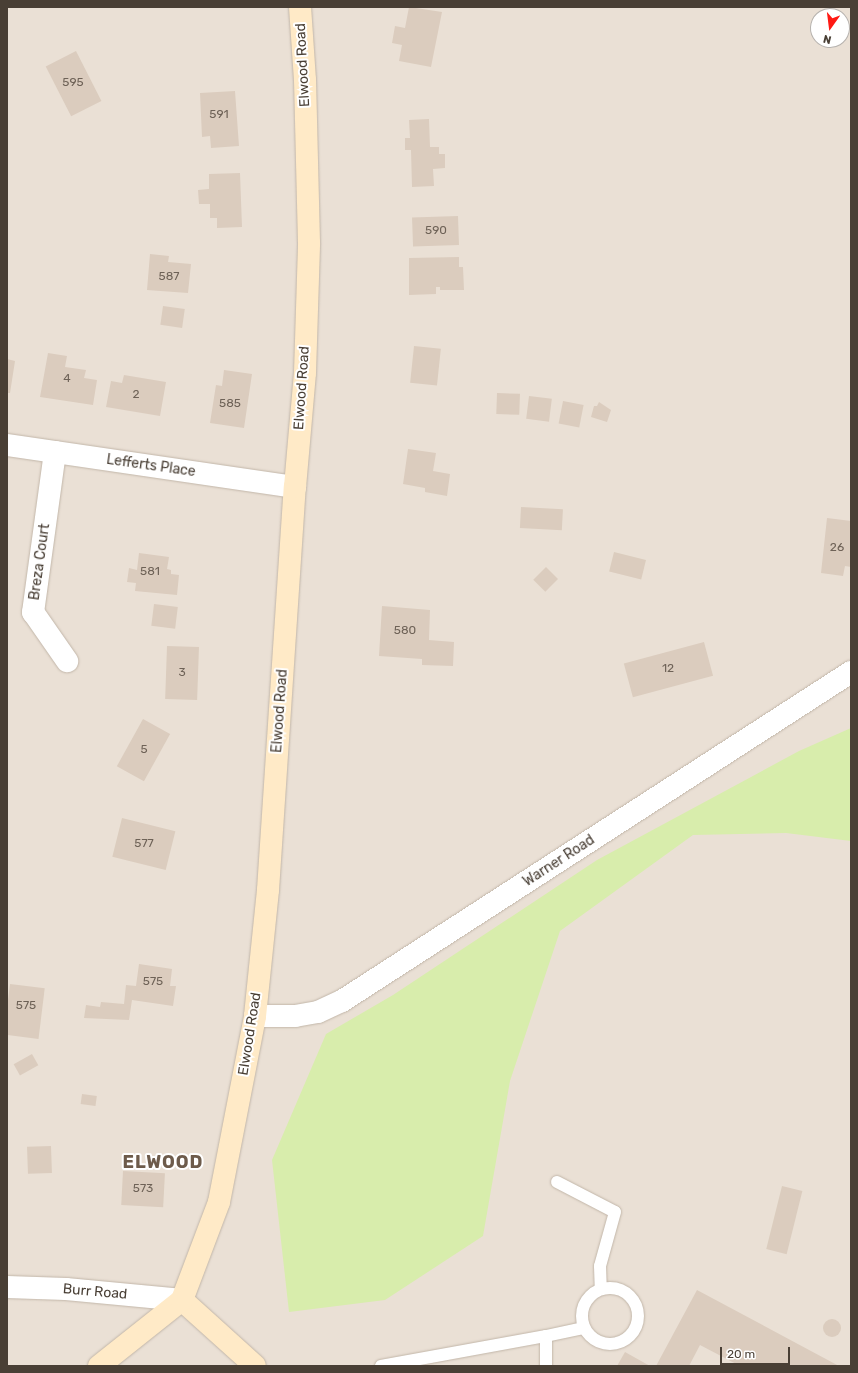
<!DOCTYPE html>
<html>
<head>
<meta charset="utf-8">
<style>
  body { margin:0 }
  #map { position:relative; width:858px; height:1373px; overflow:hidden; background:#f5efe7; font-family:Rubik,sans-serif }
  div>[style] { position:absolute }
  .residential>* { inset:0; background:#eae0d5 }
  .green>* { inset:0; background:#d8edac }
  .building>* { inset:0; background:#dbccbe; transform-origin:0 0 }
  .round { border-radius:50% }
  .roads { filter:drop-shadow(0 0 1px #c2b6a9) drop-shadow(0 0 1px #c2b6a9) }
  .service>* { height:12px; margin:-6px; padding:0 6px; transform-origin:6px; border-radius:6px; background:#fff }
  .service>.ring { margin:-6px; padding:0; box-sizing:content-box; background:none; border:12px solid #fff; border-radius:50% }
  .minor>* { height:22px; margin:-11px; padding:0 11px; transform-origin:11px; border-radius:11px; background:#fff }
  .tertiary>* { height:22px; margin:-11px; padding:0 11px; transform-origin:11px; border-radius:11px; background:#fff }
  .secondary>* { height:22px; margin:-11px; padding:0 11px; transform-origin:11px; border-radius:11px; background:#ffeac7 }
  span { translate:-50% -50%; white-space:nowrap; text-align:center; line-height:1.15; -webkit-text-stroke:4px #fff; paint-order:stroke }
  .number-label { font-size:12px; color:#6e6257 }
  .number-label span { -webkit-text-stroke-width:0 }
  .street-label { font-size:14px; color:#493f35 }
  .district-label { font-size:18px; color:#6d5b4b; font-weight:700; letter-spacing:1px }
  .frame { position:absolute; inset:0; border:8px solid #493f35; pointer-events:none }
  .north { position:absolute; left:810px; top:8px; width:40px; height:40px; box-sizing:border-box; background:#fff; border:1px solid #b6b2ae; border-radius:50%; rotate:194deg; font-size:11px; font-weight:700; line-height:16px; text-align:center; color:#493f35 }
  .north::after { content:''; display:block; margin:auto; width:14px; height:18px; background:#ff1a14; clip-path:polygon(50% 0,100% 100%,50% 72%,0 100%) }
  .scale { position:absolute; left:720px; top:1347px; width:70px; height:18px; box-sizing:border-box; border:2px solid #493f35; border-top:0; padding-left:5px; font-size:12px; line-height:14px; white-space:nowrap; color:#493f35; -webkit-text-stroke:3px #fff; paint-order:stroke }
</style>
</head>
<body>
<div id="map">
  <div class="residential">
    <i style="clip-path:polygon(evenodd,7px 7px,851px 7px,851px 1366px,7px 1366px,7px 7px,818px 16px,842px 16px,842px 40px,818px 40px,818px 16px)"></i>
  </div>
  <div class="green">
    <i style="clip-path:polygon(851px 728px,851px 841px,786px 833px,693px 835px,560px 931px,510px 1081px,483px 1236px,385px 1300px,289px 1312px,272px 1160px,326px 1034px,393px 995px,597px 860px,799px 751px)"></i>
  </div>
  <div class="building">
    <i style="clip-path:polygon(409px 7px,442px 12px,431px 67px,399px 61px,402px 45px,392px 43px,395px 26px,405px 28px)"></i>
    <i style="left:76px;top:51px;width:56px;height:34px;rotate:63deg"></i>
    <i style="clip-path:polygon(235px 91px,239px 146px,211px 148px,210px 136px,202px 137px,200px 93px)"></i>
    <i style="clip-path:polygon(429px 119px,430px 147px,439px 147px,439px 154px,445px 154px,445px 168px,433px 169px,434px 186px,412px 187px,411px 150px,405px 150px,405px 138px,410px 138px,409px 120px)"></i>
    <i style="clip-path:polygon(240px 173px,242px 227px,217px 228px,217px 218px,210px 218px,210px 204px,199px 204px,198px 190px,209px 189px,209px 174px)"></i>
    <i style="left:458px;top:216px;width:29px;height:46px;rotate:88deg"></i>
    <i style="clip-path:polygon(150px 254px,169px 256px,168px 262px,191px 264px,188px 293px,147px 290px)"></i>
    <i style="clip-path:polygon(459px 257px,459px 267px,463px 267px,464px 290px,440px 290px,440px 287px,436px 287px,436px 294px,409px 295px,409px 258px)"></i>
    <i style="left:163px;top:306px;width:22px;height:19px;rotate:8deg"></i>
    <i style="left:414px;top:346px;width:27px;height:37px;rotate:6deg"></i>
    <i style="clip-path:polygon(48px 353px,67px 356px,65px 367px,86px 370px,84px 378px,97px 380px,93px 405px,40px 397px)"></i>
    <i style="clip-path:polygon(7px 359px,15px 361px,10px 393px,7px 393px)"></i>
    <i style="clip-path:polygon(224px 370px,252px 374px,244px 428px,210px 423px,216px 385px,222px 386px)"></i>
    <i style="clip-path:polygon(124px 375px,166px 382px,160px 416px,106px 407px,111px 381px,122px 383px)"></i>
    <i style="left:497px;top:393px;width:23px;height:21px;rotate:2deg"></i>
    <i style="left:529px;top:396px;width:23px;height:23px;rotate:7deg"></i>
    <i style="left:563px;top:401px;width:21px;height:23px;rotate:11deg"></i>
    <i style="clip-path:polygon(599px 402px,611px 410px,607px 422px,591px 417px,594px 406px,597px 406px)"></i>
    <i style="clip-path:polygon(408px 449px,436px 453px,433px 471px,450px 474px,447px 496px,425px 492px,425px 488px,403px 484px)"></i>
    <i style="left:521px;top:507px;width:42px;height:21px;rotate:3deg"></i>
    <i style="clip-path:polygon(827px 518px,851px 521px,851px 567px,845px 566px,843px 576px,821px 573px)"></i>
    <i style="left:614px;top:552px;width:33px;height:20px;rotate:14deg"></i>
    <i style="clip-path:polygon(139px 553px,169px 557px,167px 569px,171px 570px,171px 574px,179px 575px,177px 595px,135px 591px,136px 583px,127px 582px,129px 568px,137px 570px)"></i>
    <i style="left:546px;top:567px;width:17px;height:18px;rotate:45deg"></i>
    <i style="left:154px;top:604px;width:24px;height:22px;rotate:7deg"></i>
    <i style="clip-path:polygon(382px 606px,430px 610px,429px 640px,454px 642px,453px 666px,422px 665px,422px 659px,379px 656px)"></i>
    <i style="left:704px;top:642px;width:35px;height:83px;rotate:75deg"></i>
    <i style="left:167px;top:646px;width:32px;height:53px;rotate:2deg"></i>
    <i style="left:143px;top:719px;width:31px;height:54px;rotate:29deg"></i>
    <i style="left:122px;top:818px;width:55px;height:40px;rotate:14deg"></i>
    <i style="clip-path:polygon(139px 964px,172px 969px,170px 986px,176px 986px,173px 1006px,132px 1000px,129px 1020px,84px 1018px,86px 1005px,100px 1007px,101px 1002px,124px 1004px,126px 985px,136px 986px)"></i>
    <i style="left:10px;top:984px;width:35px;height:51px;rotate:7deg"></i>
    <i style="left:32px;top:1054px;width:13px;height:21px;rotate:61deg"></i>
    <i style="left:82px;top:1094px;width:15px;height:10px;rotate:8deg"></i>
    <i style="left:51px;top:1146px;width:27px;height:24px;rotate:88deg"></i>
    <i style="left:123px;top:1171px;width:42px;height:34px;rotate:3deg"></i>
    <i style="left:782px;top:1186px;width:21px;height:65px;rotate:14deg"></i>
    <i style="clip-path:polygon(697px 1290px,796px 1343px,839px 1366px,740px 1366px,700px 1345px,689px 1366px,656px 1366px)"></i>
    <i class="round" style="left:823px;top:1319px;width:18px;height:18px"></i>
    <i style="clip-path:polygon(625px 1352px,650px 1366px,617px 1366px)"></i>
  </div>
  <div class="roads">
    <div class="service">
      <i style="left:557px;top:1182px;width:65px;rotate:27.3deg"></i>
      <i style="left:615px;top:1212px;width:56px;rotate:105.5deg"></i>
      <i style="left:600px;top:1266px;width:23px;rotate:88deg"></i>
      <i class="ring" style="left:582px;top:1288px;width:44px;height:44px"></i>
      <i style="left:546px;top:1336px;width:39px;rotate:-12deg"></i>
      <i style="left:381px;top:1366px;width:168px;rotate:-10.3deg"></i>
      <i style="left:546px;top:1336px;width:30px;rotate:90deg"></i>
    </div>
    <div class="minor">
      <i style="left:7px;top:445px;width:291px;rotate:8.3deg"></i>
      <i style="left:55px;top:452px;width:162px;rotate:97.8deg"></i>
      <i style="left:33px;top:612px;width:60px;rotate:55.2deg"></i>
    </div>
    <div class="tertiary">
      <i style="left:255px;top:1016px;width:40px"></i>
      <i style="left:295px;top:1016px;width:23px;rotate:-10deg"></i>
      <i style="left:318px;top:1012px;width:26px;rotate:-25deg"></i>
      <i style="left:342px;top:1001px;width:606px;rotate:-32.88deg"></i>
      <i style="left:7px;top:1287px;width:59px;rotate:1.9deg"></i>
      <i style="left:66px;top:1289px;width:117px;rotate:5.4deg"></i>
    </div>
    <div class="secondary">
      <i style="left:182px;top:1300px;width:98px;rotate:42.1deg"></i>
      <i style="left:99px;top:1366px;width:106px;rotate:-38.5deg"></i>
      <i style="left:182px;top:1300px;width:105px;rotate:-69.3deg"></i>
      <i style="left:219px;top:1202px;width:189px;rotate:-79deg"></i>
      <i style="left:255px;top:1016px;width:127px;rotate:-84.1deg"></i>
      <i style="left:268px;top:890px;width:404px;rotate:-86.2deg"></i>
      <i style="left:295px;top:487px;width:114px;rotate:-85deg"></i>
      <i style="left:305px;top:373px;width:130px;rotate:-88.2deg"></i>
      <i style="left:309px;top:243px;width:163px;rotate:-91.4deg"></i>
      <i style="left:305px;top:80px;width:73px;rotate:-93.9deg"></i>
    </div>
  </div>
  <div class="number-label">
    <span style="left:73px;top:83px">595</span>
    <span style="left:219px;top:115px">591</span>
    <span style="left:436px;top:231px">590</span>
    <span style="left:169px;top:277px">587</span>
    <span style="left:67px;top:379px">4</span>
    <span style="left:136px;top:395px">2</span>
    <span style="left:230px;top:404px">585</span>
    <span style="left:837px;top:548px">26</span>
    <span style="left:150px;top:572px">581</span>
    <span style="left:405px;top:631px">580</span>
    <span style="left:668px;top:669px">12</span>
    <span style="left:182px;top:673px">3</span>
    <span style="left:144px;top:750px">5</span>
    <span style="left:144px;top:844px">577</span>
    <span style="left:153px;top:982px">575</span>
    <span style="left:26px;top:1006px">575</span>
    <span style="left:143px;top:1189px">573</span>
  </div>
  <div class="street-label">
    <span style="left:303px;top:65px;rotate:-93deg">Elwood Road</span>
    <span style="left:302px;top:388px;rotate:-86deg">Elwood Road</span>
    <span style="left:151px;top:466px;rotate:8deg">Lefferts Place</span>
    <span style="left:40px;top:562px;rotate:-82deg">Breza Court</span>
    <span style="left:280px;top:711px;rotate:-86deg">Elwood Road</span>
    <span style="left:559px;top:861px;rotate:-33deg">Warner Road</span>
    <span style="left:250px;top:1034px;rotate:-81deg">Elwood Road</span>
    <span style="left:95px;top:1292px;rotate:5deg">Burr Road</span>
  </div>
  <div class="district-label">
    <span style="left:163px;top:1162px">ELWOOD</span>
  </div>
  <div class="frame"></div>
  <div class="north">N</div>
  <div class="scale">20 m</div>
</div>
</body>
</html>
